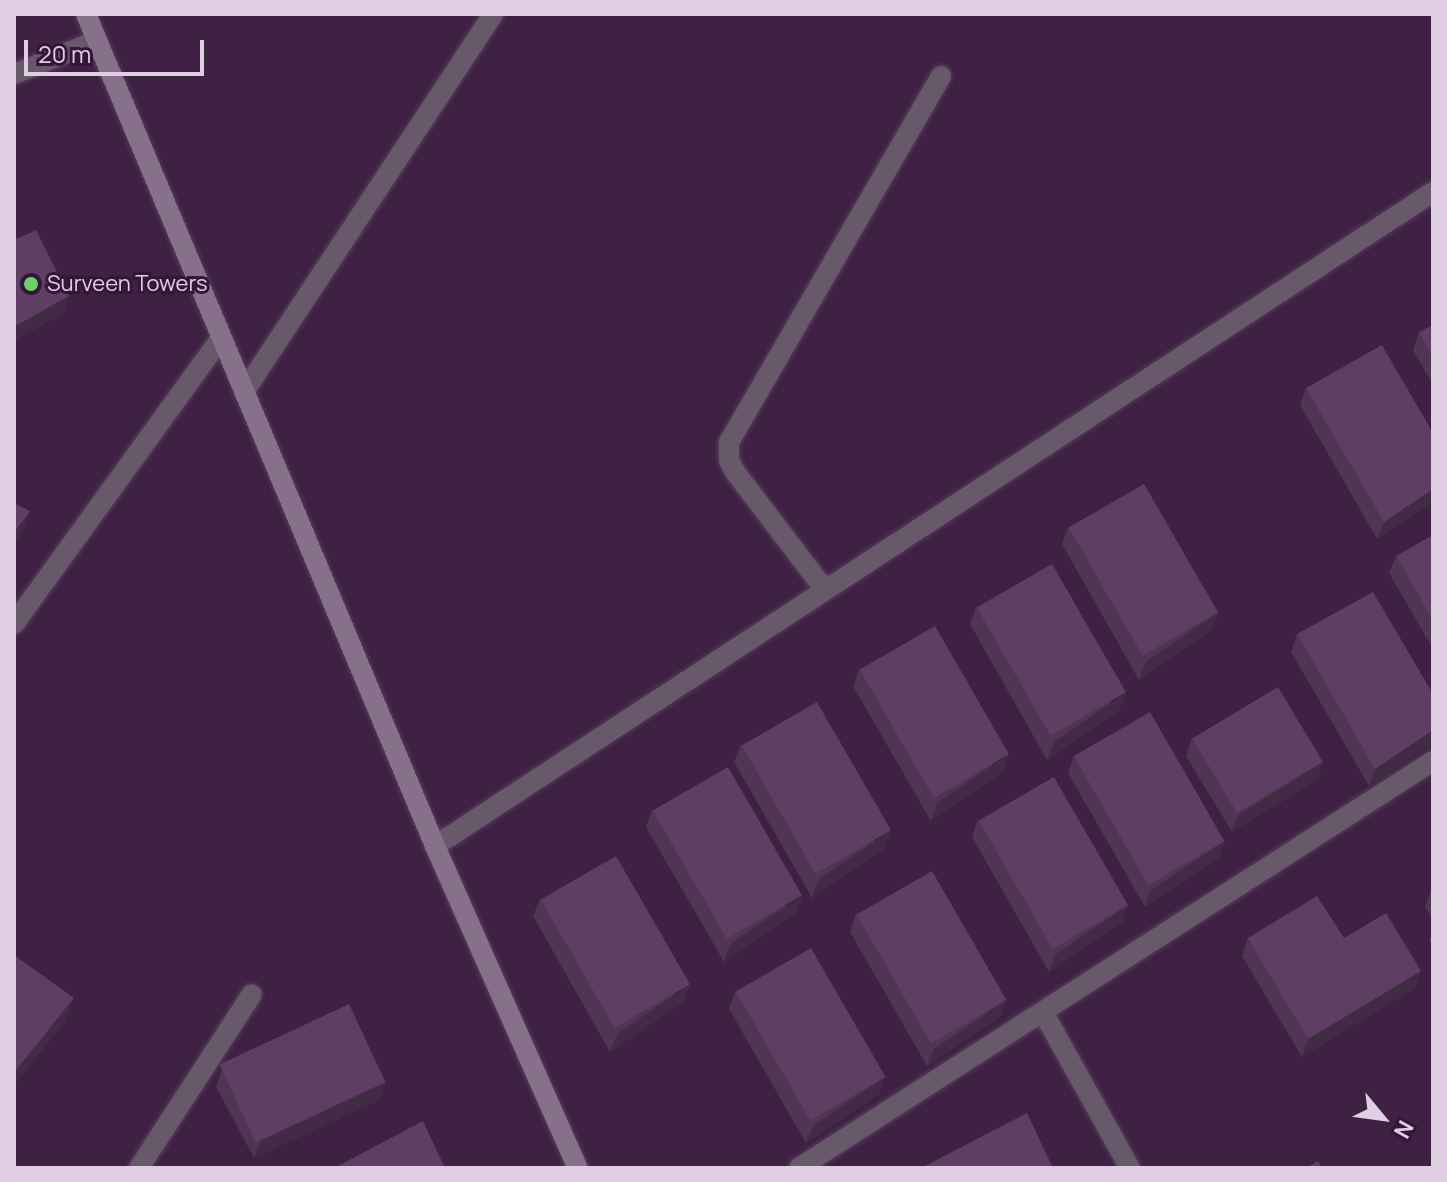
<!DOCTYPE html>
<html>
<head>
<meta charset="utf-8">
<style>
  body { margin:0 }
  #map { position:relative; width:1447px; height:1182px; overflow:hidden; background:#3e2143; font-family:Manrope,sans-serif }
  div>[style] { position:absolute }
  .roads { filter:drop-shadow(0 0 2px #583d5d) drop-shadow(0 0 2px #583d5d) }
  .lane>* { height:20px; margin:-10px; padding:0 10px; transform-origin:10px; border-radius:10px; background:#68596a }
  .street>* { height:20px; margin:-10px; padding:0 10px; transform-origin:10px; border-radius:10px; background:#68596a }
  .secondary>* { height:20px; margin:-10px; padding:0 10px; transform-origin:10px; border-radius:10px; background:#87718a }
  .wall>* { inset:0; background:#513554 }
  .shaded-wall>* { inset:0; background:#422b45 }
  .building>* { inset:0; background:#5e3e62; transform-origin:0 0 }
  .dots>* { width:22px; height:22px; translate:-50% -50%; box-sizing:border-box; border:4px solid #341738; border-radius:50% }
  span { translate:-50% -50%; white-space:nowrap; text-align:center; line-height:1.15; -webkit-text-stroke:6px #341738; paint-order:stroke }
  .poi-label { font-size:22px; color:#e0cee3 }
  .left { translate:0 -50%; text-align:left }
  .frame { position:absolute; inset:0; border:16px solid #e0cee3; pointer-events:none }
  .north { position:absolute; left:1343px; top:1078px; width:80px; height:80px; -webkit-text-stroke:6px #341738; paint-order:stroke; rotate:119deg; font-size:22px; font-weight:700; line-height:32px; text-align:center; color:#e0cee3 }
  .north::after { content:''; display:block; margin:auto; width:28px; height:36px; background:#e0cee3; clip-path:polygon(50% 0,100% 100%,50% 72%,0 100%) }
  .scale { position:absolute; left:24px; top:40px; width:180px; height:36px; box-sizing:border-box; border:4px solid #e0cee3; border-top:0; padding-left:10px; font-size:24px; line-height:28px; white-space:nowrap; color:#e0cee3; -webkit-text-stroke:6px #341738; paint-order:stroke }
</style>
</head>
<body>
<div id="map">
  <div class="roads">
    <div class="lane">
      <i style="left:825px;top:590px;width:148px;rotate:-127.3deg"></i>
      <i style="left:735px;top:472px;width:13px;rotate:-117deg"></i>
      <i style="left:729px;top:460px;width:18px;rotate:-90deg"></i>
      <i style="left:729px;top:442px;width:423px;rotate:-59.9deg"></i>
    </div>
    <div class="street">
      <i style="left:14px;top:74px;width:88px;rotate:-21.9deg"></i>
      <i style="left:244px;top:392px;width:453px;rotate:-56.6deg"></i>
      <i style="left:14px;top:624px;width:353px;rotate:-54.1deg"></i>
      <i style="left:435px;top:846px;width:1193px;rotate:-33.24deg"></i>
      <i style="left:1043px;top:1012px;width:179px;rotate:60.9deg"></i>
      <i style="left:139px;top:1168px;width:207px;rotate:-57deg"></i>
      <i style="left:799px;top:1168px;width:753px;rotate:-32.7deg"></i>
    </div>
    <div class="secondary">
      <i style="left:86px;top:14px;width:902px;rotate:67.24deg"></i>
      <i style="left:435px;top:846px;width:352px;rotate:66.1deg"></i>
    </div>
  </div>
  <div class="wall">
    <i style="clip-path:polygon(1433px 325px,1433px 385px,1413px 350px,1419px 332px)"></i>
    <i style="clip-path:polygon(1306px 388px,1433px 433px,1433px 502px,1377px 539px,1300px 405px)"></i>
    <i style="clip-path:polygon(1068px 527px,1219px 612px,1212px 630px,1139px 680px,1062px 544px)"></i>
    <i style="clip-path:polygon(1433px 535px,1433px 649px,1389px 573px,1396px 556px)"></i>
    <i style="clip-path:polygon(976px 607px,1120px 710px,1047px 760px,970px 624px)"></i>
    <i style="clip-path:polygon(1297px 634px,1433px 694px,1433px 743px,1369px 786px,1291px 652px)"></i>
    <i style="clip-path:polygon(859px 669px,1003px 772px,931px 821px,853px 686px)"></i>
    <i style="clip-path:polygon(1192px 738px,1323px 762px,1317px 780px,1232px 832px,1186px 756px)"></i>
    <i style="clip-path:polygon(741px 745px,885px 848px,812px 898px,734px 762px)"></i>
    <i style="clip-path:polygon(1074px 756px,1225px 841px,1218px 859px,1145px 907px,1068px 773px)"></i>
    <i style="clip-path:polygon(652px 810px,796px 913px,724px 962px,646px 827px)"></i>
    <i style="clip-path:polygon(978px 819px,1128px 905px,1122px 922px,1049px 972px,972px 837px)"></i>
    <i style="clip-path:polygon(1433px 888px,1433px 919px,1425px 907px,1431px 889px)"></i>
    <i style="clip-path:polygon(540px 899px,684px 1002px,610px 1052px,533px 916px)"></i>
    <i style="clip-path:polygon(856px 914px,1006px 1000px,1000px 1017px,927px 1066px,850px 932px)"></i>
    <i style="clip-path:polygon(1433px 932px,1433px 947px,1429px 941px)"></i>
    <i style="clip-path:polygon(1248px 938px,1344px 938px,1415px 988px,1302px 1057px,1242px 956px)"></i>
    <i style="clip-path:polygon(735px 991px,885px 1077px,879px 1094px,806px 1143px,729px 1009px)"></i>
    <i style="clip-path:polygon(222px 1069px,386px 1082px,379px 1100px,254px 1158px,216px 1087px)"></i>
  </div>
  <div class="shaded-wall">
    <i style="clip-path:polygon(69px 296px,63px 314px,14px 341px,14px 327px)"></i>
    <i style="clip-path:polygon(1433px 489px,1433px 502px,1377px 539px,1384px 522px)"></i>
    <i style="clip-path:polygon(30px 511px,21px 535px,14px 544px,14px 533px)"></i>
    <i style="clip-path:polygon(1219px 612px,1212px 630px,1139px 680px,1146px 662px)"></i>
    <i style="clip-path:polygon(1127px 692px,1120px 710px,1047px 760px,1054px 742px)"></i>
    <i style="clip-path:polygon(1433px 730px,1433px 743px,1369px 786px,1375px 769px)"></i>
    <i style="clip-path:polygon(1009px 754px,1003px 772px,931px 821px,937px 803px)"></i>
    <i style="clip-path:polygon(1323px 762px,1317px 780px,1232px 832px,1238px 815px)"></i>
    <i style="clip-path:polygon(891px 830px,885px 848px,812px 898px,818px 880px)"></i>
    <i style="clip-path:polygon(1225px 841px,1218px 859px,1145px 907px,1151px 890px)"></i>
    <i style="clip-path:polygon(803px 895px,796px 913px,724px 962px,730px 944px)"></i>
    <i style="clip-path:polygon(1128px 905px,1122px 922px,1049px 972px,1055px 955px)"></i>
    <i style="clip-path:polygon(1421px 971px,1415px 988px,1302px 1057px,1308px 1039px)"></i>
    <i style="clip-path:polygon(690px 984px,684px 1002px,610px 1052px,617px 1034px)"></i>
    <i style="clip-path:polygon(74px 998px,65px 1023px,14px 1086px,14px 1073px)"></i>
    <i style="clip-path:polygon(1006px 1000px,1000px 1017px,927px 1066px,934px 1049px)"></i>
    <i style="clip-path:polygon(885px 1077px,879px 1094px,806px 1143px,813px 1126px)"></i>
    <i style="clip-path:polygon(386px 1082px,379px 1100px,254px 1158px,260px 1141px)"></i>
  </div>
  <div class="building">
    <i style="clip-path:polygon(36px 230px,69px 296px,14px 327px,14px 240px)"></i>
    <i style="clip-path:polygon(1433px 325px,1433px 356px,1419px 332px)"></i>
    <i style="clip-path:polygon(1382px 345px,1433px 433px,1433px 489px,1384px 522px,1306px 388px)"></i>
    <i style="left:1144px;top:484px;width:148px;height:87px;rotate:60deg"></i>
    <i style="clip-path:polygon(14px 503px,30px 511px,14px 533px)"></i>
    <i style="clip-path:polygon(1433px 535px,1433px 620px,1396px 556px)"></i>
    <i style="left:1052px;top:564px;width:148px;height:87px;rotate:60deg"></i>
    <i style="clip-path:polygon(1373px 592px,1433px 694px,1433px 730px,1375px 769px,1297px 634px)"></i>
    <i style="left:935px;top:626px;width:148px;height:87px;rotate:60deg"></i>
    <i style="left:1278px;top:687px;width:87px;height:100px;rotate:59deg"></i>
    <i style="left:817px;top:702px;width:148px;height:87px;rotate:60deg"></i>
    <i style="left:1150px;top:712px;width:149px;height:88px;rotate:60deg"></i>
    <i style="left:728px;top:767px;width:148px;height:87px;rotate:60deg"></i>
    <i style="left:1054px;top:777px;width:148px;height:87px;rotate:60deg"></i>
    <i style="left:616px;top:856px;width:148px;height:87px;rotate:60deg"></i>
    <i style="left:932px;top:871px;width:149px;height:87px;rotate:60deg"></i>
    <i style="clip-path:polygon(1317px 896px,1344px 938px,1386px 913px,1421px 971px,1308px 1039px,1248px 938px)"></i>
    <i style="left:811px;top:948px;width:149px;height:87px;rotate:60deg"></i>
    <i style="clip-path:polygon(14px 955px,74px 998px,14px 1073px)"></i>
    <i style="left:349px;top:1004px;width:86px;height:143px;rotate:65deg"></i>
    <i style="clip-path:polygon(1027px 1113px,1053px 1168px,921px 1168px)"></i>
    <i style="clip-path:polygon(423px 1121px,445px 1168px,334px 1168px)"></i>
    <i style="clip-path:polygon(1318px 1161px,1322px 1168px,1306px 1168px)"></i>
  </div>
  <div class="dots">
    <i style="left:31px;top:284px;background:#6bd363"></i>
  </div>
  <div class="poi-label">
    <span class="left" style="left:47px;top:284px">Surveen Towers</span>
  </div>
  <div class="frame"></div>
  <div class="north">N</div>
  <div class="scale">20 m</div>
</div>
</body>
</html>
